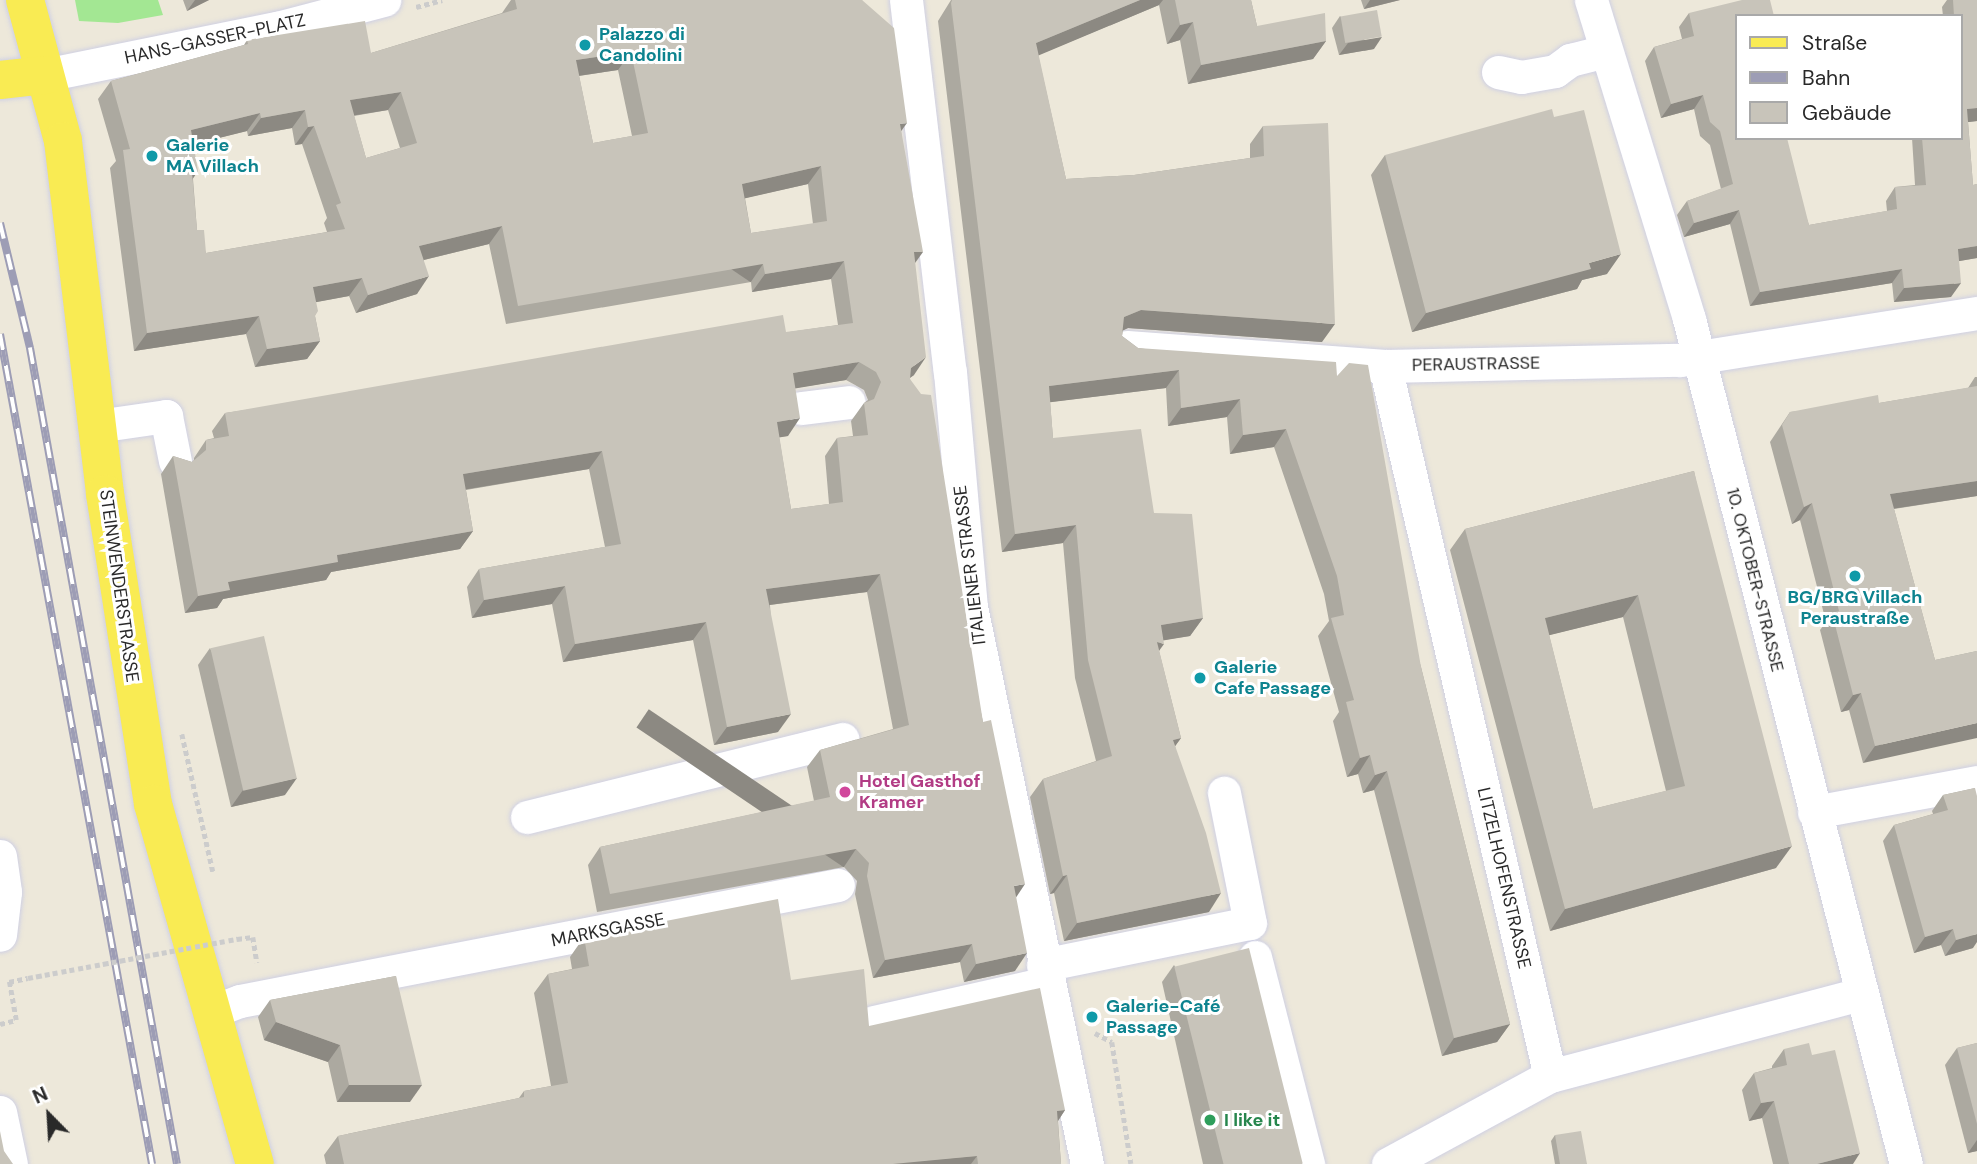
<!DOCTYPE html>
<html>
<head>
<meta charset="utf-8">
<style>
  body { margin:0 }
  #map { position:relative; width:1977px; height:1164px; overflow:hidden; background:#ede8da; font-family:"DM Sans",sans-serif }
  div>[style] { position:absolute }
  .green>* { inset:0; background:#a3e793 }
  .path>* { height:4.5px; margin-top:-2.25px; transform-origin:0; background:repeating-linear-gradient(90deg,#ccc 0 5px,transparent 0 8.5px) }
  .roads { filter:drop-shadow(0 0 2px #cfd0e3) drop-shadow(0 0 2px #cfd0e3) }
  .minor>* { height:33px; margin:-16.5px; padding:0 16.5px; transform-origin:16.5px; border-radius:16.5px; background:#fff }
  .major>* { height:38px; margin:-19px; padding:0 19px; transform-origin:19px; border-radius:19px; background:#f9eb53 }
  .rail>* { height:8px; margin-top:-4px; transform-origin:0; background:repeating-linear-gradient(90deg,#fff 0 16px,#9d9db5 0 32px); box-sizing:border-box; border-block:2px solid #9d9db5 }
  .path-bridge>* { height:4.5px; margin-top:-2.25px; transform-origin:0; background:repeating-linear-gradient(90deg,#ccc 0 5px,transparent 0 8.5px) }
  .wall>* { inset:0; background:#aca9a0 }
  .shaded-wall>* { inset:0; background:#8c8982; transform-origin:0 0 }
  .building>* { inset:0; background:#c8c4ba; transform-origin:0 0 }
  .dots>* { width:19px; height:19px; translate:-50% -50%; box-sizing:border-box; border:4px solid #fff; border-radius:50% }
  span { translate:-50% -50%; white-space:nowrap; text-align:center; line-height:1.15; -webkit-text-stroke:6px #fff; paint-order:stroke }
  .culture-label { font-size:18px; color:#0d838f; font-weight:700 }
  .left { translate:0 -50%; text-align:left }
  .street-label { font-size:18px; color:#292929 }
  .hotel-label { font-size:18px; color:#b23c85; font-weight:700 }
  .leisure-label { font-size:18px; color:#27864d; font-weight:700 }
  .legend { position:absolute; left:1735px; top:14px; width:228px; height:126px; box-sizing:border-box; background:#fff; border:2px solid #a9a9a9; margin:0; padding:9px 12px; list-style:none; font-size:21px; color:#292929 }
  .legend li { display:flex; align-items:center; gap:14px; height:35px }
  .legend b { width:35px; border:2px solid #a9a9a9 }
  .north { position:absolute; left:14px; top:1080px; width:70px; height:70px; -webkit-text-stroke:5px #fff; paint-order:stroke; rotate:336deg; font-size:19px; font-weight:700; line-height:28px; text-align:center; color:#292929 }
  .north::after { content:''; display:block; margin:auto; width:24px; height:32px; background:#292929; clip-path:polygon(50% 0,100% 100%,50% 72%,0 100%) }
</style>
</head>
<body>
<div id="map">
  <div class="green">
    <i style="clip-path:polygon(75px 0,158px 0,163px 15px,118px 23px,79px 21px)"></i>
  </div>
  <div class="path">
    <i style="left:416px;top:7px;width:27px;rotate:-15deg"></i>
    <i style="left:182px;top:734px;width:141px;rotate:77.3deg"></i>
    <i style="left:237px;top:939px;width:16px;rotate:-7deg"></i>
    <i style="left:253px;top:937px;width:26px;rotate:81deg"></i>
    <i style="left:0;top:1024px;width:16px;rotate:-14deg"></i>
    <i style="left:16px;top:1020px;width:39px;rotate:-100deg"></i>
    <i style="left:9px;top:982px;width:19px;rotate:-12deg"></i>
    <i style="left:1095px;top:1033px;width:19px;rotate:28deg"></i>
    <i style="left:1112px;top:1042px;width:123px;rotate:81.1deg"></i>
  </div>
  <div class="roads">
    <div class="minor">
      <i style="left:906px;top:0;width:375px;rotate:83.3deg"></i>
      <i style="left:950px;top:372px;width:236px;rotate:84.9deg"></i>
      <i style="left:971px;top:607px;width:569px;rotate:78.24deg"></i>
      <i style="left:1591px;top:0;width:334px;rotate:72.9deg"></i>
      <i style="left:1689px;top:319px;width:872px;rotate:75.6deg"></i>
      <i style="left:1498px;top:72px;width:24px;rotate:12deg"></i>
      <i style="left:1521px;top:77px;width:35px;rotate:-10deg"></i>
      <i style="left:1555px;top:71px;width:19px;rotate:-36deg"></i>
      <i style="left:1570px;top:60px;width:37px;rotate:-14deg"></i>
      <i style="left:45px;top:75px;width:237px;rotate:-11.5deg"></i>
      <i style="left:277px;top:28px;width:111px;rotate:-14.7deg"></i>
      <i style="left:1127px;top:347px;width:259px;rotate:4.2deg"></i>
      <i style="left:1385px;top:366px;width:295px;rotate:-1.2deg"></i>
      <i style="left:1680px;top:360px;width:301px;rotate:-9deg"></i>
      <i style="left:1385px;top:366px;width:729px;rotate:76.92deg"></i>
      <i style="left:1550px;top:1076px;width:321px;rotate:-14.8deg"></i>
      <i style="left:801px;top:408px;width:48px;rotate:-7.1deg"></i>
      <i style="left:97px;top:426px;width:70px;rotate:-8.2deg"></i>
      <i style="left:166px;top:416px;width:46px;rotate:78.7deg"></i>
      <i style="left:1814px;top:812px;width:166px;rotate:-10.4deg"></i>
      <i style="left:527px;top:817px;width:325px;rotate:-13.9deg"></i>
      <i style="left:0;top:856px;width:36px;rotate:82deg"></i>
      <i style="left:5px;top:892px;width:43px;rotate:96.6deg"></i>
      <i style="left:1255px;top:957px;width:214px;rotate:75.6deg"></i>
      <i style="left:1043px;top:965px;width:211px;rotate:-11.5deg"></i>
      <i style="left:1250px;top:923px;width:133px;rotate:-101.3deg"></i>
      <i style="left:211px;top:1012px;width:31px;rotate:-21deg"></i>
      <i style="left:240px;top:1001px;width:609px;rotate:-10.98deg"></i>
      <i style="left:874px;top:1022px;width:177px;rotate:-12.7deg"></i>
      <i style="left:0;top:1112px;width:53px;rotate:78.1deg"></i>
      <i style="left:1388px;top:1164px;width:184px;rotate:-28.5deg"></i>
    </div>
    <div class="major">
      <i style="left:25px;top:0;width:146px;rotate:74.9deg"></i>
      <i style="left:63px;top:141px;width:355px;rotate:83.2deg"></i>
      <i style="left:105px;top:494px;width:314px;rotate:81.2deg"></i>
      <i style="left:153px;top:804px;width:374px;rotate:74.2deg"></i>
      <i style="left:0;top:80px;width:45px;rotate:-6.3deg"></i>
    </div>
  </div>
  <div class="rail">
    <i style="left:0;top:223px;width:129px;rotate:76.5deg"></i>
    <i style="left:30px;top:348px;width:829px;rotate:79.79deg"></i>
    <i style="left:0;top:334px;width:844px;rotate:79.62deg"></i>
  </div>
  <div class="path-bridge">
    <i style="left:28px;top:978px;width:213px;rotate:-10.6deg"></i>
  </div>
  <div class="wall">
    <i style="clip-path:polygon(183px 0,209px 0,187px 11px)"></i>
    <i style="clip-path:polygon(evenodd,511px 0,862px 0,901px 131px,915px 263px,914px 375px,910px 378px,910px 379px,983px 722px,1016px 897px,1015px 971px,964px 982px,960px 962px,873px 978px,855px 894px,857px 881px,844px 867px,597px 912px,588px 865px,600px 847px,814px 801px,807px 767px,820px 750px,893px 729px,867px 592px,770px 605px,778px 732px,714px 745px,693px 640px,563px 662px,552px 604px,472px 618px,467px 587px,479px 569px,605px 547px,589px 469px,466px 490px,473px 531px,460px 549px,331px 572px,326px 580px,223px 599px,217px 608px,185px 613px,161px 474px,173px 456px,192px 462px,194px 460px,194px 458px,206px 440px,214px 438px,212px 431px,225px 413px,838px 325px,831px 279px,752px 292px,751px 282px,506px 324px,489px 244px,424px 260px,417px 294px,356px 313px,349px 296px,316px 302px,315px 316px,320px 341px,307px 359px,255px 367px,246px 334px,134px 351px,110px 168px,116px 161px,98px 99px,111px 81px,244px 45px,247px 40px,371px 53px,502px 13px,511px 0,618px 70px,632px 136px,593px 143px,579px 76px,618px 70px,511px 0,388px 110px,400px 148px,366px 158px,354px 116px,388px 110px,511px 0,292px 128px,295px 145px,302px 144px,327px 218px,324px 223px,327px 232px,206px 253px,197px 230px,193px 179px,194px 144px,247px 131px,248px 136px,292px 128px,511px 0,808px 184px,813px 224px,751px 233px,745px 198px,808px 184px,511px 0,846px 380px,864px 390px,868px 400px,864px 403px,851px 421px,853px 436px,837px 438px,825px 456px,829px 504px,791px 509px,779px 437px,788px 436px,795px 388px,846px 380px)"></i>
    <i style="clip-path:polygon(951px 0,1251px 0,1257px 26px,1326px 41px,1313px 59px,1188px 84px,1180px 40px,1167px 44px,1159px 5px,1038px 55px,1066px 179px,1134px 175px,1250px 158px,1250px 144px,1263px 126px,1322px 342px,1128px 328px,1123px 330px,1122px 336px,1138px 348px,1337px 376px,1421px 667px,1510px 1024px,1497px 1042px,1442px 1056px,1374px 790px,1363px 793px,1358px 774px,1347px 777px,1333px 721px,1339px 712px,1318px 636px,1329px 621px,1324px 594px,1274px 447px,1230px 454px,1227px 417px,1168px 426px,1166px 388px,1050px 402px,1053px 438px,1154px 513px,1203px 618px,1190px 636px,1163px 640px,1159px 651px,1181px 738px,1175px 746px,1209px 912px,1064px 941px,1054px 893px,1050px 894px,1030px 797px,1043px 779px,1096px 761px,1075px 678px,1063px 543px,1002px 552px,938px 21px)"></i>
    <i style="clip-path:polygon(1361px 0,1400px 0,1364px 9px)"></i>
    <i style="clip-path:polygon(1947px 0,1977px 0,1977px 121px,1968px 122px,1973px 185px,1977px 184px,1977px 258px,1959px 261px,1951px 297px,1894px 302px,1892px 283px,1750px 306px,1730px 224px,1684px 237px,1677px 215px,1687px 201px,1721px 189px,1710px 145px,1700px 136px,1694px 109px,1661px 118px,1645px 61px,1654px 47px,1682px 39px,1679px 27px,1689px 13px,1737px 16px,1809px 225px,1887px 211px,1886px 201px,1895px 187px,1915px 185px,1912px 138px,1961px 138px,1961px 16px,1943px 16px,1942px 7px)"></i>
    <i style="clip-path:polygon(1340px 16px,1374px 49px,1339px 55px,1332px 28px)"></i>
    <i style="clip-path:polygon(1385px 155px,1607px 274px,1582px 280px,1577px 289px,1412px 332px,1371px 175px)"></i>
    <i style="clip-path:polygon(1975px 377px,1977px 377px,1977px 496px,1894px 509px,1935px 660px,1977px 651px,1863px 763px,1849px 710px,1841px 712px,1820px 630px,1826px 622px,1800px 520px,1792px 524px,1770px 442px,1790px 412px,1879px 403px,1968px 388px)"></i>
    <i style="clip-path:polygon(evenodd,1694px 471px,1776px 868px,1550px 931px,1450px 550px,1465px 529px,1694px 471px,1623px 617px,1666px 791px,1593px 809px,1549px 635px,1623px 617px)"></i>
    <i style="clip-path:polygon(210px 648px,285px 795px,231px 807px,198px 665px)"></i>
    <i style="clip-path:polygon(1975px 788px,1973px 948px,1945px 956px,1941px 945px,1914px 953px,1883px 841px,1894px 825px,1933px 814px,1932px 811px,1943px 795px)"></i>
    <i style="clip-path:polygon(584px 937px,791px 980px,869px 1026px,1065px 1110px,1058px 1121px,1061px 1164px,326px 1164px,324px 1155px,338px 1136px,519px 1098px,524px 1091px,551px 1086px,534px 993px,548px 974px,572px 969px,570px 957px)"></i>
    <i style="clip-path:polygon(1174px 965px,1302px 1164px,1203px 1164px,1162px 982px)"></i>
    <i style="clip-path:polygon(396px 976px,410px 1102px,337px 1102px,328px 1062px,264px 1040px,258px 1017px,270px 1000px)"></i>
    <i style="clip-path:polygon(1977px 1043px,1977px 1151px,1968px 1153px,1945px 1065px,1957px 1048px)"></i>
    <i style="clip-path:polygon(1784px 1049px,1812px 1055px,1853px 1164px,1773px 1164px,1762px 1118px,1749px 1121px,1742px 1090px,1754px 1073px,1772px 1068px,1772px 1066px)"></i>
    <i style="clip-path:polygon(1555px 1135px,1587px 1164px,1555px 1164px,1551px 1141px)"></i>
  </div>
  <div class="shaded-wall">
    <i style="clip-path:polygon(195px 0,209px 0,187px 11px)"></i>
    <i style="clip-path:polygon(1140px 0,1163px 0,1159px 5px,1023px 62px,1036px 43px)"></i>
    <i style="clip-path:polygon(1370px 0,1400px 0,1364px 9px)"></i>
    <i style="clip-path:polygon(1193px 22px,1180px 40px,1167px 44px,1180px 25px)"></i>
    <i style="clip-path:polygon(1382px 37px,1374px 49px,1339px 55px,1348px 43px)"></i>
    <i style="clip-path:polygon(1326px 41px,1313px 59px,1188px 84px,1201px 65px)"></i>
    <i style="clip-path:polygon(631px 52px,618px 70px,564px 78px,576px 60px)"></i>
    <i style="clip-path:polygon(401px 92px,388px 110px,337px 118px,350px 100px)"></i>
    <i style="clip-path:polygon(1703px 95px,1694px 109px,1661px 118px,1671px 104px)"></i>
    <i style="clip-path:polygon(1977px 108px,1977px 121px,1961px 123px,1967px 109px)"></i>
    <i style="clip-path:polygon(305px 110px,292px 128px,248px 136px,261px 118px)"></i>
    <i style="clip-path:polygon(260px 113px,247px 131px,179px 148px,191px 130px)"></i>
    <i style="clip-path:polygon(907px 123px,894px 141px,900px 124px)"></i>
    <i style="clip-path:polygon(314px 126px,302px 144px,295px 145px,308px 127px)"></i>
    <i style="clip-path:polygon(821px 166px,808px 184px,729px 202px,742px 184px)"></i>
    <i style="clip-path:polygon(198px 171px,186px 189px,192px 172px)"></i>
    <i style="clip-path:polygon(1739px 210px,1730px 224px,1684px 237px,1694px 223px)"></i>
    <i style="clip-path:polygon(502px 226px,489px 244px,407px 264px,419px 246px)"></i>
    <i style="clip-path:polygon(1977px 246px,1977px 258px,1948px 263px,1958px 249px)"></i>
    <i style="clip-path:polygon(914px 252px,923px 252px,910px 270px)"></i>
    <i style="clip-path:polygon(1621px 254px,1607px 274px,1582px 280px,1577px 289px,1412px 332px,1426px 313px,1589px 263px)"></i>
    <i style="clip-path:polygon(844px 261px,831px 279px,752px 292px,765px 274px)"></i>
    <i style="left:763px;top:264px;width:22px;height:249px;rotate:124deg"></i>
    <i style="clip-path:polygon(1902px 269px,1892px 283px,1750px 306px,1760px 292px)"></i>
    <i style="clip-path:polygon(429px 276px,417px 294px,356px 313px,368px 295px)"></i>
    <i style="clip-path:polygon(362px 278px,349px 296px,301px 305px,313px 287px)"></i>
    <i style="clip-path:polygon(1961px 283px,1951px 297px,1894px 302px,1904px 288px)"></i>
    <i style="clip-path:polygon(1141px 310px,1335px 324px,1322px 342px,1128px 328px,1112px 336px,1124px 317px)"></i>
    <i style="clip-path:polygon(259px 316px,246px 334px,134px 351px,147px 333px)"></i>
    <i style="clip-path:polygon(320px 341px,307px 359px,255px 367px,267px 349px)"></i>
    <i style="clip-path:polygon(926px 357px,914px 375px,898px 386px,911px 368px)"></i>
    <i style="clip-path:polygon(859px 362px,846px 380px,780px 391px,793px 373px)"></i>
    <i style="clip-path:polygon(1179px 370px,1166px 388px,1036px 404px,1049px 386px)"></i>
    <i style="clip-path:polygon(1240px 399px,1227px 417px,1168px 426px,1181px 408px)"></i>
    <i style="clip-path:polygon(800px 418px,788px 436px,764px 440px,777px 422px)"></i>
    <i style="clip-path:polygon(1286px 429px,1274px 447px,1230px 454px,1243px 435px)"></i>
    <i style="clip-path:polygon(602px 451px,589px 469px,450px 492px,463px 474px)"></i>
    <i style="clip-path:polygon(1977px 481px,1977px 496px,1878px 511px,1890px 494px)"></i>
    <i style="clip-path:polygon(1812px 503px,1800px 520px,1792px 524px,1804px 507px)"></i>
    <i style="clip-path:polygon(1076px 525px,1063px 543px,1002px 552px,1015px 534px)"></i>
    <i style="clip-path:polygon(473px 531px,460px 549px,331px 572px,326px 580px,223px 599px,217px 608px,185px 613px,198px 596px,228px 582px,337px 555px)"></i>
    <i style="clip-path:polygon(880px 574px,867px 592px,754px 607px,766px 589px)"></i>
    <i style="clip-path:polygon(565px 586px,552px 604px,472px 618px,484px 600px)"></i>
    <i style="clip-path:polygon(1638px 595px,1623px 617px,1530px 640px,1545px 618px)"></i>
    <i style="clip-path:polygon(1203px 618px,1190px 636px,1148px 643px,1161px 625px)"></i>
    <i style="clip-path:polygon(706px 622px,693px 640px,563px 662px,575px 644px)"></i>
    <i style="clip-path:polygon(1157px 642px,1164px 644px,1151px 662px)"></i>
    <i style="clip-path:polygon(1861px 693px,1849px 710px,1841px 712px,1853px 695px)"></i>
    <i style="clip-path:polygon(791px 714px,778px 732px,714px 745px,727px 727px)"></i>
    <i style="clip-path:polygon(1977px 723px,1977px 738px,1863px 763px,1875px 746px)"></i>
    <i style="clip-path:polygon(1181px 738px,1168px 756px,1173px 740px)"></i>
    <i style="clip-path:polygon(1370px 755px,1358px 774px,1347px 777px,1360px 758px)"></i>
    <i style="clip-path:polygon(1387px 771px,1374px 790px,1363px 793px,1375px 775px)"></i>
    <i style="clip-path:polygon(297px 778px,285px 795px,231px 807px,243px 790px)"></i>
    <i style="clip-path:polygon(1792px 846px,1776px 868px,1550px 931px,1565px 909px)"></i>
    <i style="left:856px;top:849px;width:22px;height:250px;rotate:124deg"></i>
    <i style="clip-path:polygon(1067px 875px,1054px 893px,1050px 894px,1063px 876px)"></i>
    <i style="clip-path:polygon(1025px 884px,1013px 902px,1014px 886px)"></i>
    <i style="clip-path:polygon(1221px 893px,1209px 912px,1064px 941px,1077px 923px)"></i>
    <i style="clip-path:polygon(1953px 929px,1941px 945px,1914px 953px,1925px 937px)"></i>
    <i style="clip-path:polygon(1977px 934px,1977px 942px,1973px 948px,1945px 956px,1956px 940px)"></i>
    <i style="clip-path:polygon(972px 944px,960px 962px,873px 978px,885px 960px)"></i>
    <i style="clip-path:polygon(1027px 953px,1015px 971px,964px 982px,976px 964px)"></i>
    <i style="clip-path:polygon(276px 1022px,340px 1045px,328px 1062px,264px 1040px)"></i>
    <i style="clip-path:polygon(1510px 1024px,1497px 1042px,1442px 1056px,1454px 1038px)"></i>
    <i style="clip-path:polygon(349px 1085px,422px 1085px,410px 1102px,337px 1102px)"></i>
    <i style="clip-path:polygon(1774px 1101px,1762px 1118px,1749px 1121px,1761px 1103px)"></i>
    <i style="clip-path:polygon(1065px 1110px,1052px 1130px,1057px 1111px)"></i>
    <i style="clip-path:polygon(1977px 1140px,1977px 1151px,1968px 1153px)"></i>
    <i style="clip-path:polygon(1860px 1153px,1853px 1164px,1817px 1164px)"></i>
    <i style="clip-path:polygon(977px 1156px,971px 1164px,892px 1164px,893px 1163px)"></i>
  </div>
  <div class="building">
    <i style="clip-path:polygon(evenodd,515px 0,862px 0,894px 28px,907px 123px,900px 124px,923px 252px,914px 252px,926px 357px,911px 368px,910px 379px,921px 394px,931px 395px,983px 722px,991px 720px,1025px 884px,1014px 886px,1027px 953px,976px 964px,972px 944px,885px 960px,867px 876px,869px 863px,856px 849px,610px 894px,600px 847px,830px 797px,820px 750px,909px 725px,880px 574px,766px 589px,791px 714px,727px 727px,706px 622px,575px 644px,565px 586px,484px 600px,479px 569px,621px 544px,602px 451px,463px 474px,473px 531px,337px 555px,338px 562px,228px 582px,230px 590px,198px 596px,173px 456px,192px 462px,206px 450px,206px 440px,229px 436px,225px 413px,783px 315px,786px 332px,853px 323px,844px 261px,765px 274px,763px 264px,518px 306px,502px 226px,419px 246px,429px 276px,368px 295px,362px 278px,313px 287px,318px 311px,315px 316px,320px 341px,267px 349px,259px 316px,147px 333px,123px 150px,130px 149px,111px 81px,248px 44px,247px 40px,365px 21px,371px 53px,517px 9px,515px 0,631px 52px,648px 133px,593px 143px,576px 60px,631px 52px,515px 0,401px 92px,417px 143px,366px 158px,350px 100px,401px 92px,515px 0,305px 110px,308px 127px,314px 126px,341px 203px,336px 205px,345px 229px,206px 253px,204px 230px,197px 230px,192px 172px,198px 171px,191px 130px,260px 113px,261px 118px,305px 110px,515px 0,821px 166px,827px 221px,751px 233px,742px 184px,821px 166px,515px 0,859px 362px,876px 372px,881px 382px,874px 399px,864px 403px,868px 435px,837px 438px,843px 502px,791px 509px,777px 422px,800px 418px,793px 373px,859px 362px)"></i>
    <i style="clip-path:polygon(952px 0,1140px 0,1036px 43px,1066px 179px,1134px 175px,1264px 156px,1263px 126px,1328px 123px,1335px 324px,1141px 310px,1124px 317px,1122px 336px,1138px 348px,1336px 362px,1337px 376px,1349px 363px,1368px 365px,1421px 667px,1510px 1024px,1454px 1038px,1387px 771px,1375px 775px,1370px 755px,1360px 758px,1346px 702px,1354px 700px,1331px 618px,1344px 615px,1337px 576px,1286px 429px,1243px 435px,1240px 399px,1181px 408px,1179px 370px,1049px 386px,1053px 438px,1141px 429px,1154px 513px,1192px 514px,1203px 618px,1161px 625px,1164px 644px,1157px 642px,1181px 738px,1173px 740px,1206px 833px,1221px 893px,1077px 923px,1067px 875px,1063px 876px,1043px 779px,1112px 756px,1088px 660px,1076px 525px,1015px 534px,951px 3px)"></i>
    <i style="clip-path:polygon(1175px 0,1251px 0,1257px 26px,1325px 13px,1326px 41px,1201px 65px,1193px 22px,1180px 25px)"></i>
    <i style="clip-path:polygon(1742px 0,1770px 0,1774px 16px,1737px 16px,1737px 138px,1787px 138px,1809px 225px,1897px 209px,1895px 187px,1926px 185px,1922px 138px,1961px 138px,1961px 16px,1954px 16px,1953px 0,1977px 0,1977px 108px,1967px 109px,1973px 185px,1977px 184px,1977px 246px,1958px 249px,1961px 283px,1904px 288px,1902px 269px,1760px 292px,1739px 210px,1694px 223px,1687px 201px,1733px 184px,1720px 131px,1710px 122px,1703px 95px,1671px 104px,1654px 47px,1694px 36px,1689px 13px)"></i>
    <i style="left:1377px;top:10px;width:27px;height:37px;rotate:80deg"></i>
    <i style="clip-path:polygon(1552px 109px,1554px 117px,1584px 110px,1621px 254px,1589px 263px,1591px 269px,1426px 313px,1385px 155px)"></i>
    <i style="clip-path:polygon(1977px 386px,1977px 481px,1890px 494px,1935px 660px,1977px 651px,1977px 723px,1875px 746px,1861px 693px,1853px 695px,1832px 613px,1839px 611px,1812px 503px,1804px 507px,1782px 425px,1790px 412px,1878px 395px,1879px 403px)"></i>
    <i style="clip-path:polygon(evenodd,1694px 471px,1792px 846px,1565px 909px,1465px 529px,1694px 471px,1638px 595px,1685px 786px,1593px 809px,1545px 618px,1638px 595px)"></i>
    <i style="left:264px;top:636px;width:146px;height:55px;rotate:77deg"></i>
    <i style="clip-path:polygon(1975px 788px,1977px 796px,1977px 934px,1956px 940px,1953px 929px,1925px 937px,1894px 825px,1948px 810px,1943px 795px)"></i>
    <i style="clip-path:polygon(778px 899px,791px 980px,864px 969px,869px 1026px,1040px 988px,1065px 1110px,1057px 1111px,1061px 1164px,978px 1164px,977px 1156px,893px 1164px,344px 1164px,338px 1136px,524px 1097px,524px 1091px,568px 1083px,548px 974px,589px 966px,584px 937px)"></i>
    <i style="left:1249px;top:948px;width:222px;height:77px;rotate:76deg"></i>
    <i style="clip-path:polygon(396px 976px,422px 1085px,349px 1085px,340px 1045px,276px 1022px,270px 1000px)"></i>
    <i style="clip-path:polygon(1809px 1043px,1812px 1055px,1835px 1050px,1860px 1153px,1817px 1164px,1789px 1164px,1774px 1101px,1761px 1103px,1754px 1073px,1787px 1065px,1784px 1049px)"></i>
    <i style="clip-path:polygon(1977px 1043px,1977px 1124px,1957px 1048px)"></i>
    <i style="clip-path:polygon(0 1131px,4px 1151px,13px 1164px,0 1164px)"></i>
    <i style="clip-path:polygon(1581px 1131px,1587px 1164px,1560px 1164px,1555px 1135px)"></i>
  </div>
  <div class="dots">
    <i style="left:585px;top:45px;background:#0f9aa8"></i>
    <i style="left:152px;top:156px;background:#0f9aa8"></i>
    <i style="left:1855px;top:576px;background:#0f9aa8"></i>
    <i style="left:1200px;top:678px;background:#0f9aa8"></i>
    <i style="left:845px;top:792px;background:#d1479c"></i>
    <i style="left:1092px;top:1017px;background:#0f9aa8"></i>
    <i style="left:1210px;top:1120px;background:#2e9e5b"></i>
  </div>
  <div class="culture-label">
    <span class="left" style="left:599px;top:45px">Palazzo di<br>Candolini</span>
    <span class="left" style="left:166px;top:156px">Galerie<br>MA Villach</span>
    <span style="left:1855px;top:608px">BG/BRG Villach<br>Peraustraße</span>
    <span class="left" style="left:1214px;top:678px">Galerie<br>Cafe Passage</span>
    <span class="left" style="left:1106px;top:1017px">Galerie-Café<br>Passage</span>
  </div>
  <div class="street-label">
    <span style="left:215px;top:39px;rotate:-12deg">HANS-GASSER-PLATZ</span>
    <span style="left:1476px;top:364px;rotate:-1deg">PERAUSTRASSE</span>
    <span style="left:970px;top:565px;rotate:-97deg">ITALIENER STRASSE</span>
    <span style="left:1755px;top:580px;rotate:76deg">10. OKTOBER-STRASSE</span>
    <span style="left:119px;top:586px;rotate:82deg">STEINWENDERSTRASSE</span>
    <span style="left:1504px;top:878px;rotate:77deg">LITZELHOFENSTRASSE</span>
    <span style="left:608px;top:930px;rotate:-11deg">MARKSGASSE</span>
  </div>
  <div class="hotel-label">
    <span class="left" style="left:859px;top:792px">Hotel Gasthof<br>Kramer</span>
  </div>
  <div class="leisure-label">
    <span class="left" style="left:1224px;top:1120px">I like it</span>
  </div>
  <ul class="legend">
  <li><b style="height:9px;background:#f9eb53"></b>Straße</li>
  <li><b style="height:9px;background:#9d9db5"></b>Bahn</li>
  <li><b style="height:19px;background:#c8c4ba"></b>Gebäude</li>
  </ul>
  <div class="north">N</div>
</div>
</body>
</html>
